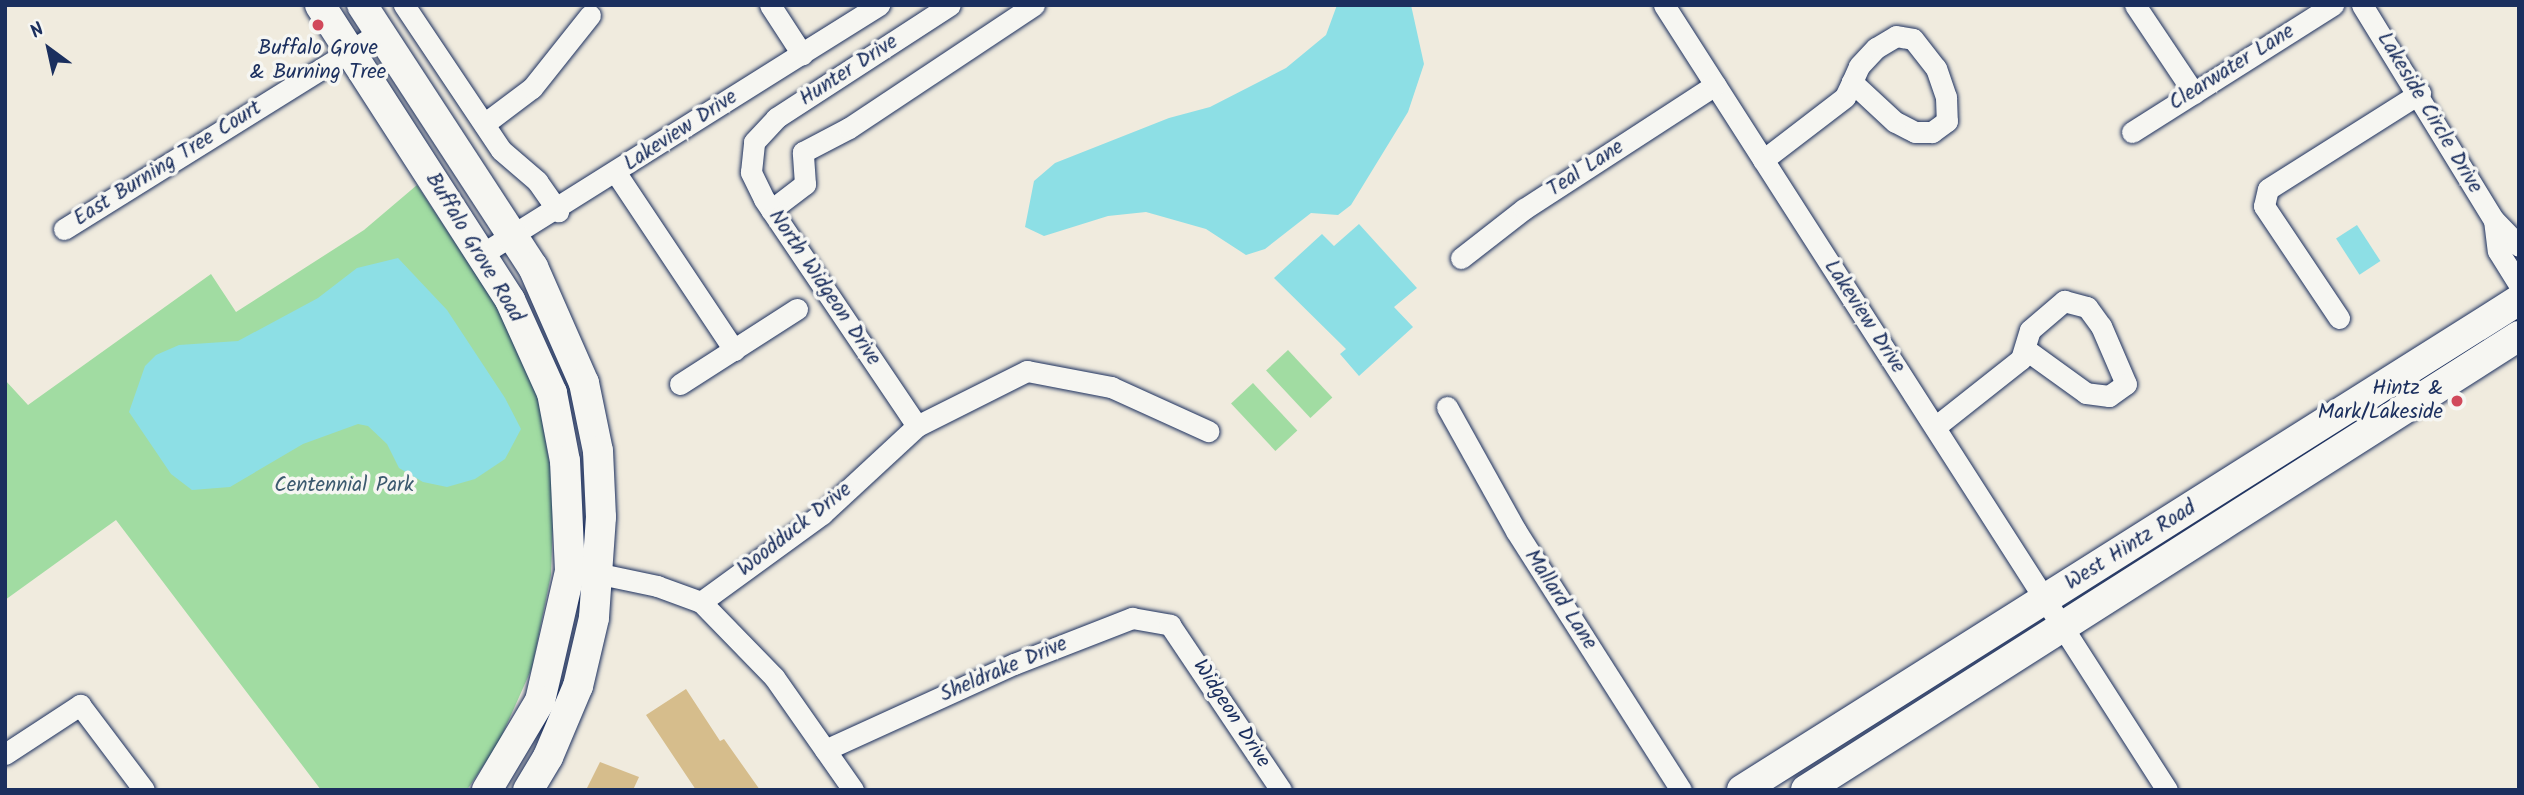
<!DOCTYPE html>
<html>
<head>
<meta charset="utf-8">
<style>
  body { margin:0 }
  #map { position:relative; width:2524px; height:795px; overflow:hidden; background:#f0ebde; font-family:Kalam,sans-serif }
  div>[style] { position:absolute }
  .green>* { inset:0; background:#a1dca2; transform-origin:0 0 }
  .water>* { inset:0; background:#8ddfe5; transform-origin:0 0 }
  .building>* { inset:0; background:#d6bd8c }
  .roads { filter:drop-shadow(0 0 2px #1b2f5e) drop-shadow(0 0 2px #1b2f5e) }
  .street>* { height:21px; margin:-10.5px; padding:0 10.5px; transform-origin:10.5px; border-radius:10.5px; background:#f6f6f2 }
  .secondary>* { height:30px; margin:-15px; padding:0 15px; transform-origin:15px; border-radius:15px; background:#f6f6f2 }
  .dots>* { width:19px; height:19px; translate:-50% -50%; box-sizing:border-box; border:4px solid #f6f6f2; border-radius:50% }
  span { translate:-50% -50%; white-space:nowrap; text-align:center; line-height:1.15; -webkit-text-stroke:7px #f6f6f2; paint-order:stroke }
  .poi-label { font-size:21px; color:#1b2f5e }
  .right { translate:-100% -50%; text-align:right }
  .street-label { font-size:21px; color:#1b2f5e }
  .park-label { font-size:21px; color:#3c5a6f }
  .frame { position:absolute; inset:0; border:7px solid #1b2f5e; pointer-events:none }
  .north { position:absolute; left:14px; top:14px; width:70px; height:70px; -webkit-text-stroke:5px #f6f6f2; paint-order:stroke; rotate:327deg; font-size:19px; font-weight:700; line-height:28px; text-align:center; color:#1b2f5e }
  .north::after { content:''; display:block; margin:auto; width:24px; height:32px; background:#1b2f5e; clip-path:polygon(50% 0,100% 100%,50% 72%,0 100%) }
</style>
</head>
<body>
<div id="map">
  <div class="green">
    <i style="clip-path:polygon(417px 185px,496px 305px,536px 387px,554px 489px,551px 575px,532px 668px,498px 744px,467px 790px,321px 790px,116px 520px,5px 600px,5px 380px,28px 405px,211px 274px,236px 312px,364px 230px)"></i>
    <i style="left:1288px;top:350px;width:65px;height:30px;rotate:47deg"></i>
    <i style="left:1253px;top:383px;width:65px;height:30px;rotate:47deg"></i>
  </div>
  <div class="water">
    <i style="clip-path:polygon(1337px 5px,1411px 5px,1424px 64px,1408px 112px,1351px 205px,1338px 215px,1311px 213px,1265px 249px,1246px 255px,1206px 229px,1146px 212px,1108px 216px,1044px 236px,1025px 227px,1034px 181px,1055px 163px,1169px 118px,1210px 107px,1286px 68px,1326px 35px)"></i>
    <i style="clip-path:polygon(1359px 224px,1417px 288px,1394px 307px,1413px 327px,1359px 376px,1340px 354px,1346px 349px,1274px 278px,1322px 234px,1334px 246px)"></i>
    <i style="left:2357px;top:225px;width:43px;height:25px;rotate:57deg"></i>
    <i style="clip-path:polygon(398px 258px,447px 310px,505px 398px,521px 429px,505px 459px,475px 479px,447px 487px,423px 482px,399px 468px,387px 444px,368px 426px,358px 424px,303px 444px,230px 487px,192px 490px,171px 474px,129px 412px,145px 366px,156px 355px,179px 345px,238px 341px,318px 298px,357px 268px)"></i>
  </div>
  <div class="building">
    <i style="clip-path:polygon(686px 689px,720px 741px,724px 739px,760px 790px,696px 790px,646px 715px)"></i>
    <i style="clip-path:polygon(600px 762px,639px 777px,633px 790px,586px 790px)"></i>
  </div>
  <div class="roads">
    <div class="street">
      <i style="left:404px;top:5px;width:174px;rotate:56.2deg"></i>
      <i style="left:501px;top:150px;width:48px;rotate:40.7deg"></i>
      <i style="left:537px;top:181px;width:37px;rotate:55deg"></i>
      <i style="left:770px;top:5px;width:59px;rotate:56.9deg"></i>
      <i style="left:1664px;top:5px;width:932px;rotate:57.35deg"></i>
      <i style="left:2135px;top:5px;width:106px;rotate:56.2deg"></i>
      <i style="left:2362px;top:5px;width:252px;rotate:58.5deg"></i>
      <i style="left:2494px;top:220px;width:36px;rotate:46deg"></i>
      <i style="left:484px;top:124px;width:60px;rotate:-36.9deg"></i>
      <i style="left:532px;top:88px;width:93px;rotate:-51.5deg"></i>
      <i style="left:2132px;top:132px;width:238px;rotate:-32.3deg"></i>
      <i style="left:1763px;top:160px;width:103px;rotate:-37.5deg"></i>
      <i style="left:1845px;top:97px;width:17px;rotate:-65deg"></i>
      <i style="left:1852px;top:82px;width:17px;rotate:-66deg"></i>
      <i style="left:1859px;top:66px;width:25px;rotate:-47deg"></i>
      <i style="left:1876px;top:48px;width:23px;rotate:-31deg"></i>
      <i style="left:1896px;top:36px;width:17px;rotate:10deg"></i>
      <i style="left:1913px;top:39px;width:37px;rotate:52deg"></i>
      <i style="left:1936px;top:68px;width:31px;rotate:71deg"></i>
      <i style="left:1946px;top:97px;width:24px;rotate:88deg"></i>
      <i style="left:1947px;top:121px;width:19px;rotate:144deg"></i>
      <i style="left:1932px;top:132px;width:17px;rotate:180deg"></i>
      <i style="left:1915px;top:132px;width:22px;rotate:-153deg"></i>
      <i style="left:1895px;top:122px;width:59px;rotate:-137.1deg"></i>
      <i style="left:616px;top:173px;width:213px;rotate:56.3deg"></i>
      <i style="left:771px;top:210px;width:43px;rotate:-37.4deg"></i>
      <i style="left:805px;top:184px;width:32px;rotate:-94deg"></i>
      <i style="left:803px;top:152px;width:52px;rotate:-27.6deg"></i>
      <i style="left:849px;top:128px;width:222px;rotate:-33.6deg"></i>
      <i style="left:2494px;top:220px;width:31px;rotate:83deg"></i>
      <i style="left:2498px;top:251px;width:40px;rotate:58deg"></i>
      <i style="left:64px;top:229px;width:371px;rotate:-31.9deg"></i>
      <i style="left:482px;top:254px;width:469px;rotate:-32.1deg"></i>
      <i style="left:1461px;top:258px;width:80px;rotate:-37.9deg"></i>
      <i style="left:1524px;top:209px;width:228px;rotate:-33deg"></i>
      <i style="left:2339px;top:318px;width:135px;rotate:-123.8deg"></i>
      <i style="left:2264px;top:206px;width:17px;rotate:-77deg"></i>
      <i style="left:2268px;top:189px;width:180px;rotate:-32.3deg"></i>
      <i style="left:680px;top:384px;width:139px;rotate:-32.7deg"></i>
      <i style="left:1447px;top:407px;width:142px;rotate:60.9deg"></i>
      <i style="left:1516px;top:531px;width:307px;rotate:57.5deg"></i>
      <i style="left:917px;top:426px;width:274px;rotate:-124deg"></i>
      <i style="left:764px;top:199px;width:30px;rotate:-116deg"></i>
      <i style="left:751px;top:172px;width:30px;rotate:-84deg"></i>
      <i style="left:754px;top:142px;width:33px;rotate:-47deg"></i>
      <i style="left:776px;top:118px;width:207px;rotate:-33deg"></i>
      <i style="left:1935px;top:427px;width:110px;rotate:-38.3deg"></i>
      <i style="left:2021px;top:359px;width:30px;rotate:-73deg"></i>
      <i style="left:2030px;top:330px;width:45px;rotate:-40.5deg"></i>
      <i style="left:2064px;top:301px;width:24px;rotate:15deg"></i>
      <i style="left:2087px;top:307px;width:24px;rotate:54deg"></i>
      <i style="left:2101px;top:326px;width:63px;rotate:66.7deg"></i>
      <i style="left:2126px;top:384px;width:21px;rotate:145deg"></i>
      <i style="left:2109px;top:396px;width:23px;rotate:-173deg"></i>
      <i style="left:2086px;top:393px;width:75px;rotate:-144.2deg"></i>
      <i style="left:586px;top:571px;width:73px;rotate:11.9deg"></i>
      <i style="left:657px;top:586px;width:47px;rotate:20deg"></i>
      <i style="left:701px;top:602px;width:105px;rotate:45.8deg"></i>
      <i style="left:774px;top:677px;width:138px;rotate:55deg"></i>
      <i style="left:701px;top:602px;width:150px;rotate:-36deg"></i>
      <i style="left:822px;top:514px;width:129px;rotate:-42.8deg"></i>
      <i style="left:917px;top:426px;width:123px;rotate:-26.6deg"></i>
      <i style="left:1027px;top:371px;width:86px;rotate:10.8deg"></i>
      <i style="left:1111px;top:387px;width:107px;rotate:24.4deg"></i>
      <i style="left:825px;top:750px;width:208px;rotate:-24.5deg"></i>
      <i style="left:1014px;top:664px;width:127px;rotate:-21.3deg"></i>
      <i style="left:1132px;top:618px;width:39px;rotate:10deg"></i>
      <i style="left:1170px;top:625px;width:199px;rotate:56.1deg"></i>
      <i style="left:5px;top:754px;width:90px;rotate:-33.2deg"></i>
      <i style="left:80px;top:705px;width:106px;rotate:53deg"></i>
    </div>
    <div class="secondary">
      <i style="left:320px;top:5px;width:351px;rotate:57.2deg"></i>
      <i style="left:510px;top:300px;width:102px;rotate:65.7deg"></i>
      <i style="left:552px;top:393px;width:69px;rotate:79.2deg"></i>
      <i style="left:565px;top:461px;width:110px;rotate:87.4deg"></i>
      <i style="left:570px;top:571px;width:133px;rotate:103deg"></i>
      <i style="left:540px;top:701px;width:104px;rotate:120.8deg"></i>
      <i style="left:362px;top:5px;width:313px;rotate:56.9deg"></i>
      <i style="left:533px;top:267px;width:127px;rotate:66.3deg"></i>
      <i style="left:584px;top:383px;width:69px;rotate:78.4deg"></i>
      <i style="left:598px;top:451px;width:66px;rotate:87.4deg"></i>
      <i style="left:601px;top:517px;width:101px;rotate:94deg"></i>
      <i style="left:594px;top:618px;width:70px;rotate:103.2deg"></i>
      <i style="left:578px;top:686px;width:77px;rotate:112.9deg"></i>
      <i style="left:548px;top:757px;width:39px;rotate:121deg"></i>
      <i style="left:1742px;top:790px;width:919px;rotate:-32.24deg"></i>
      <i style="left:1806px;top:790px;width:845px;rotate:-32.49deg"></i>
    </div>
  </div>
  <div class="dots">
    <i style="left:318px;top:25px;background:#d1495b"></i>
    <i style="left:2457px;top:401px;background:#d1495b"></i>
  </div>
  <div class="poi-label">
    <span style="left:318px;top:61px">Buffalo Grove<br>&amp; Burning Tree</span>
    <span class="right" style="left:2443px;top:401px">Hintz &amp;<br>Mark/Lakeside</span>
  </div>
  <div class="street-label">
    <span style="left:2232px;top:68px;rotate:-32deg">Clearwater Lane</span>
    <span style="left:849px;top:71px;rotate:-33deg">Hunter Drive</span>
    <span style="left:2429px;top:113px;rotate:59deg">Lakeside Circle Drive</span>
    <span style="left:681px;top:131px;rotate:-33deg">Lakeview Drive</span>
    <span style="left:168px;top:164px;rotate:-32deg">East Burning Tree Court</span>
    <span style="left:1586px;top:169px;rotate:-33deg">Teal Lane</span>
    <span style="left:474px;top:248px;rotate:59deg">Buffalo Grove Road</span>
    <span style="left:824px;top:288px;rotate:56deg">North Widgeon Drive</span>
    <span style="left:1864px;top:317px;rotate:57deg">Lakeview Drive</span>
    <span style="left:795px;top:530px;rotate:-38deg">Woodduck Drive</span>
    <span style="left:2131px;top:546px;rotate:-32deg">West Hintz Road</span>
    <span style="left:1560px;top:600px;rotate:57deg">Mallard Lane</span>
    <span style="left:1004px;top:670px;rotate:-23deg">Sheldrake Drive</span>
    <span style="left:1231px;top:714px;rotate:57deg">Widgeon Drive</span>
  </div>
  <div class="park-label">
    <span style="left:344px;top:486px">Centennial Park</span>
  </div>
  <div class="frame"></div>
  <div class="north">N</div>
</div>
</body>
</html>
